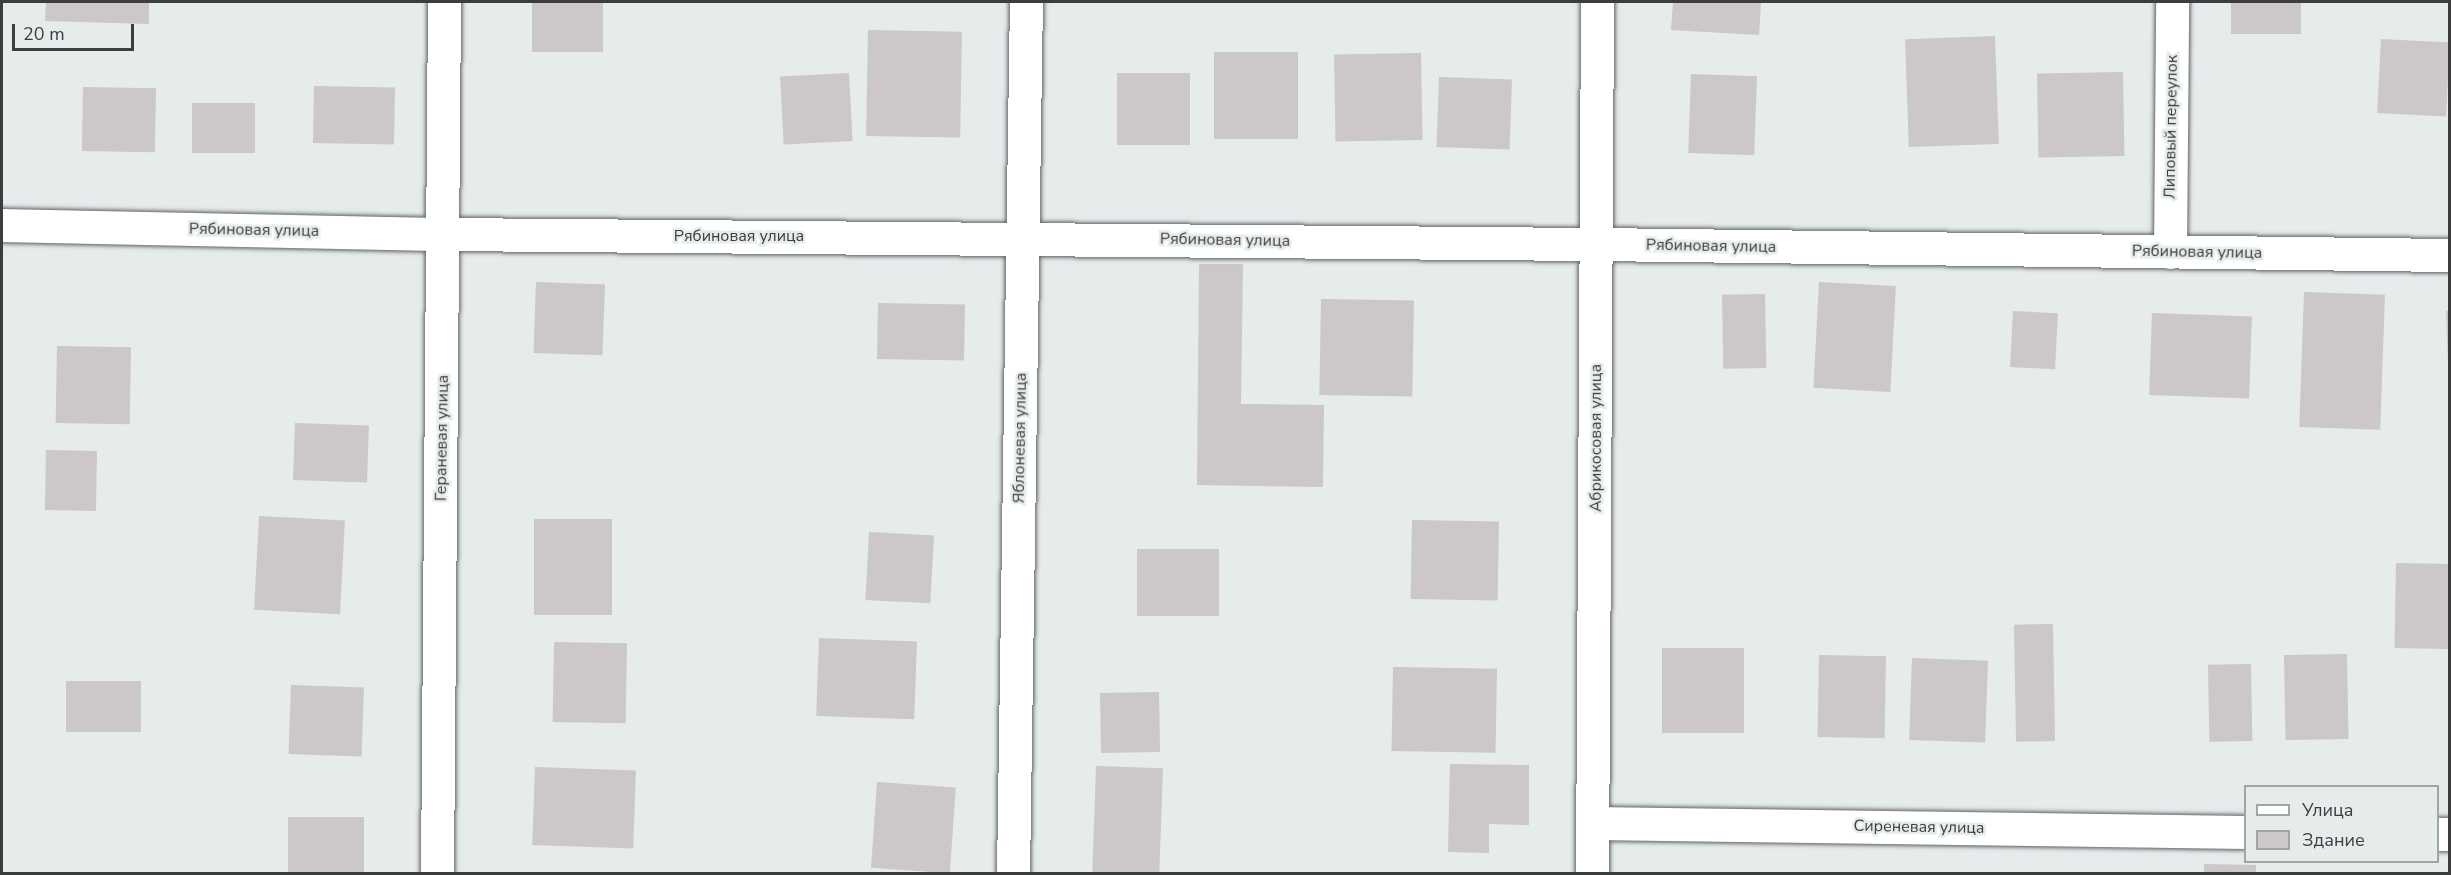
<!DOCTYPE html>
<html>
<head>
<meta charset="utf-8">
<style>
  body { margin:0 }
  #map { position:relative; width:2451px; height:875px; overflow:hidden; background:#e6ebec; font-family:"Nunito Sans",sans-serif }
  div>[style] { position:absolute }
  .building>* { inset:0; background:#ccc7c8; transform-origin:0 0 }
  .roads { filter:drop-shadow(0 0 2px #616566) drop-shadow(0 0 2px #616566) }
  .minor>* { height:33px; margin:-16.5px; padding:0 16.5px; transform-origin:16.5px; border-radius:16.5px; background:#fff }
  span { translate:-50% -50%; white-space:nowrap; text-align:center; line-height:1.15; -webkit-text-stroke:5px #e6ebec; paint-order:stroke }
  .street-label { font-size:16px; color:#3b3d3e }
  .frame { position:absolute; inset:0; border:3px solid #3b3d3e; pointer-events:none }
  .legend { position:absolute; left:2244px; top:785px; width:195px; height:78px; box-sizing:border-box; background:#e6ebec; border:2px solid #a2a5a6; margin:0; padding:8px 10px; list-style:none; font-size:18px; color:#3b3d3e }
  .legend li { display:flex; align-items:center; gap:12px; height:30px }
  .legend b { width:30px; border:2px solid #a2a5a6 }
  .scale { position:absolute; left:12px; top:24px; width:122px; height:27px; box-sizing:border-box; border:3px solid #3b3d3e; border-top:0; padding-left:8px; font-size:18px; line-height:21px; white-space:nowrap; color:#3b3d3e; -webkit-text-stroke:4px #e6ebec; paint-order:stroke }
</style>
</head>
<body>
<div id="map">
  <div class="building">
    <i style="clip-path:polygon(46px 2px,149px 2px,149px 24px,45px 21px)"></i>
    <i style="left:532px;top:2px;width:71px;height:50px"></i>
    <i style="clip-path:polygon(1673px 2px,1761px 2px,1759px 35px,1671px 30px)"></i>
    <i style="left:2231px;top:2px;width:70px;height:32px"></i>
    <i style="left:868px;top:30px;width:94px;height:106px;rotate:1deg"></i>
    <i style="left:1995px;top:36px;width:108px;height:90px;rotate:88deg"></i>
    <i style="left:2381px;top:39px;width:69px;height:74px;rotate:3deg"></i>
    <i style="left:1298px;top:52px;width:87px;height:84px;rotate:90deg"></i>
    <i style="left:1421px;top:53px;width:87px;height:87px;rotate:89deg"></i>
    <i style="left:2123px;top:72px;width:84px;height:86px;rotate:89deg"></i>
    <i style="left:849px;top:73px;width:68px;height:69px;rotate:87deg"></i>
    <i style="left:1117px;top:73px;width:73px;height:72px"></i>
    <i style="left:1691px;top:74px;width:66px;height:79px;rotate:2deg"></i>
    <i style="left:1439px;top:77px;width:73px;height:70px;rotate:2deg"></i>
    <i style="left:314px;top:86px;width:81px;height:57px;rotate:1deg"></i>
    <i style="left:83px;top:87px;width:73px;height:64px;rotate:1deg"></i>
    <i style="left:192px;top:103px;width:63px;height:50px"></i>
    <i style="clip-path:polygon(1199px 264px,1243px 264px,1241px 404px,1324px 405px,1323px 487px,1197px 485px)"></i>
    <i style="left:536px;top:282px;width:69px;height:71px;rotate:2deg"></i>
    <i style="left:1819px;top:282px;width:77px;height:106px;rotate:3deg"></i>
    <i style="left:2304px;top:292px;width:81px;height:135px;rotate:2deg"></i>
    <i style="left:1765px;top:294px;width:74px;height:43px;rotate:89deg"></i>
    <i style="left:1321px;top:299px;width:93px;height:96px;rotate:1deg"></i>
    <i style="left:878px;top:303px;width:87px;height:56px;rotate:1deg"></i>
    <i style="left:2013px;top:311px;width:45px;height:56px;rotate:3deg"></i>
    <i style="clip-path:polygon(2446px 311px,2450px 311px,2450px 364px,2448px 364px)"></i>
    <i style="left:2152px;top:313px;width:100px;height:82px;rotate:2deg"></i>
    <i style="left:57px;top:346px;width:74px;height:77px;rotate:1deg"></i>
    <i style="left:295px;top:423px;width:74px;height:57px;rotate:2deg"></i>
    <i style="left:46px;top:450px;width:51px;height:60px;rotate:1deg"></i>
    <i style="left:259px;top:516px;width:86px;height:94px;rotate:3deg"></i>
    <i style="left:534px;top:519px;width:78px;height:96px"></i>
    <i style="left:1412px;top:520px;width:87px;height:79px;rotate:1deg"></i>
    <i style="left:869px;top:532px;width:65px;height:68px;rotate:3deg"></i>
    <i style="left:1137px;top:549px;width:82px;height:67px"></i>
    <i style="left:2396px;top:563px;width:54px;height:85px;rotate:1deg"></i>
    <i style="left:2053px;top:624px;width:117px;height:39px;rotate:89deg"></i>
    <i style="left:819px;top:638px;width:98px;height:78px;rotate:2deg"></i>
    <i style="left:554px;top:642px;width:73px;height:80px;rotate:1deg"></i>
    <i style="left:1744px;top:648px;width:85px;height:82px;rotate:90deg"></i>
    <i style="left:2347px;top:654px;width:85px;height:63px;rotate:89deg"></i>
    <i style="left:1819px;top:655px;width:67px;height:82px;rotate:1deg"></i>
    <i style="left:1912px;top:658px;width:76px;height:82px;rotate:2deg"></i>
    <i style="left:2251px;top:664px;width:77px;height:43px;rotate:89deg"></i>
    <i style="left:1393px;top:667px;width:104px;height:84px;rotate:1deg"></i>
    <i style="left:66px;top:681px;width:75px;height:51px"></i>
    <i style="left:291px;top:685px;width:73px;height:69px;rotate:2deg"></i>
    <i style="left:1159px;top:692px;width:60px;height:59px;rotate:89deg"></i>
    <i style="clip-path:polygon(1450px 764px,1529px 765px,1529px 825px,1489px 824px,1489px 853px,1448px 852px)"></i>
    <i style="left:1096px;top:766px;width:67px;height:108px;rotate:2deg"></i>
    <i style="left:535px;top:767px;width:101px;height:78px;rotate:2deg"></i>
    <i style="left:877px;top:782px;width:79px;height:86px;rotate:4deg"></i>
    <i style="left:288px;top:817px;width:76px;height:55px"></i>
    <i style="left:2204px;top:864px;width:52px;height:10px;rotate:1deg"></i>
  </div>
  <div class="roads">
    <div class="minor">
      <i style="left:2px;top:225px;width:442px;rotate:1.2deg"></i>
      <i style="left:444px;top:234px;width:1153px;rotate:0.5deg"></i>
      <i style="left:1597px;top:244px;width:853px;rotate:0.74deg"></i>
      <i style="left:2170px;top:252px;width:250px;rotate:-89.5deg"></i>
      <i style="left:1592px;top:823px;width:654px;rotate:0.79deg"></i>
      <i style="left:2438px;top:834px;width:12px"></i>
      <i style="left:437px;top:874px;width:872px;rotate:-89.54deg"></i>
      <i style="left:1013px;top:874px;width:872px;rotate:-89.15deg"></i>
      <i style="left:1592px;top:874px;width:872px;rotate:-89.67deg"></i>
    </div>
  </div>
  <div class="street-label">
    <span style="left:2171px;top:127px;rotate:-89deg">Липовый переулок</span>
    <span style="left:254px;top:230px;rotate:1deg">Рябиновая улица</span>
    <span style="left:739px;top:236px">Рябиновая улица</span>
    <span style="left:1225px;top:240px;rotate:1deg">Рябиновая улица</span>
    <span style="left:1711px;top:246px;rotate:1deg">Рябиновая улица</span>
    <span style="left:2197px;top:252px;rotate:1deg">Рябиновая улица</span>
    <span style="left:442px;top:438px;rotate:-89deg">Гераневая улица</span>
    <span style="left:1020px;top:438px;rotate:-89deg">Яблоневая улица</span>
    <span style="left:1596px;top:438px;rotate:-90deg">Абрикосовая улица</span>
    <span style="left:1919px;top:827px;rotate:1deg">Сиреневая улица</span>
  </div>
  <div class="frame"></div>
  <ul class="legend">
  <li><b style="height:8px;background:#fff"></b>Улица</li>
  <li><b style="height:16px;background:#ccc7c8"></b>Здание</li>
  </ul>
  <div class="scale">20 m</div>
</div>
</body>
</html>
